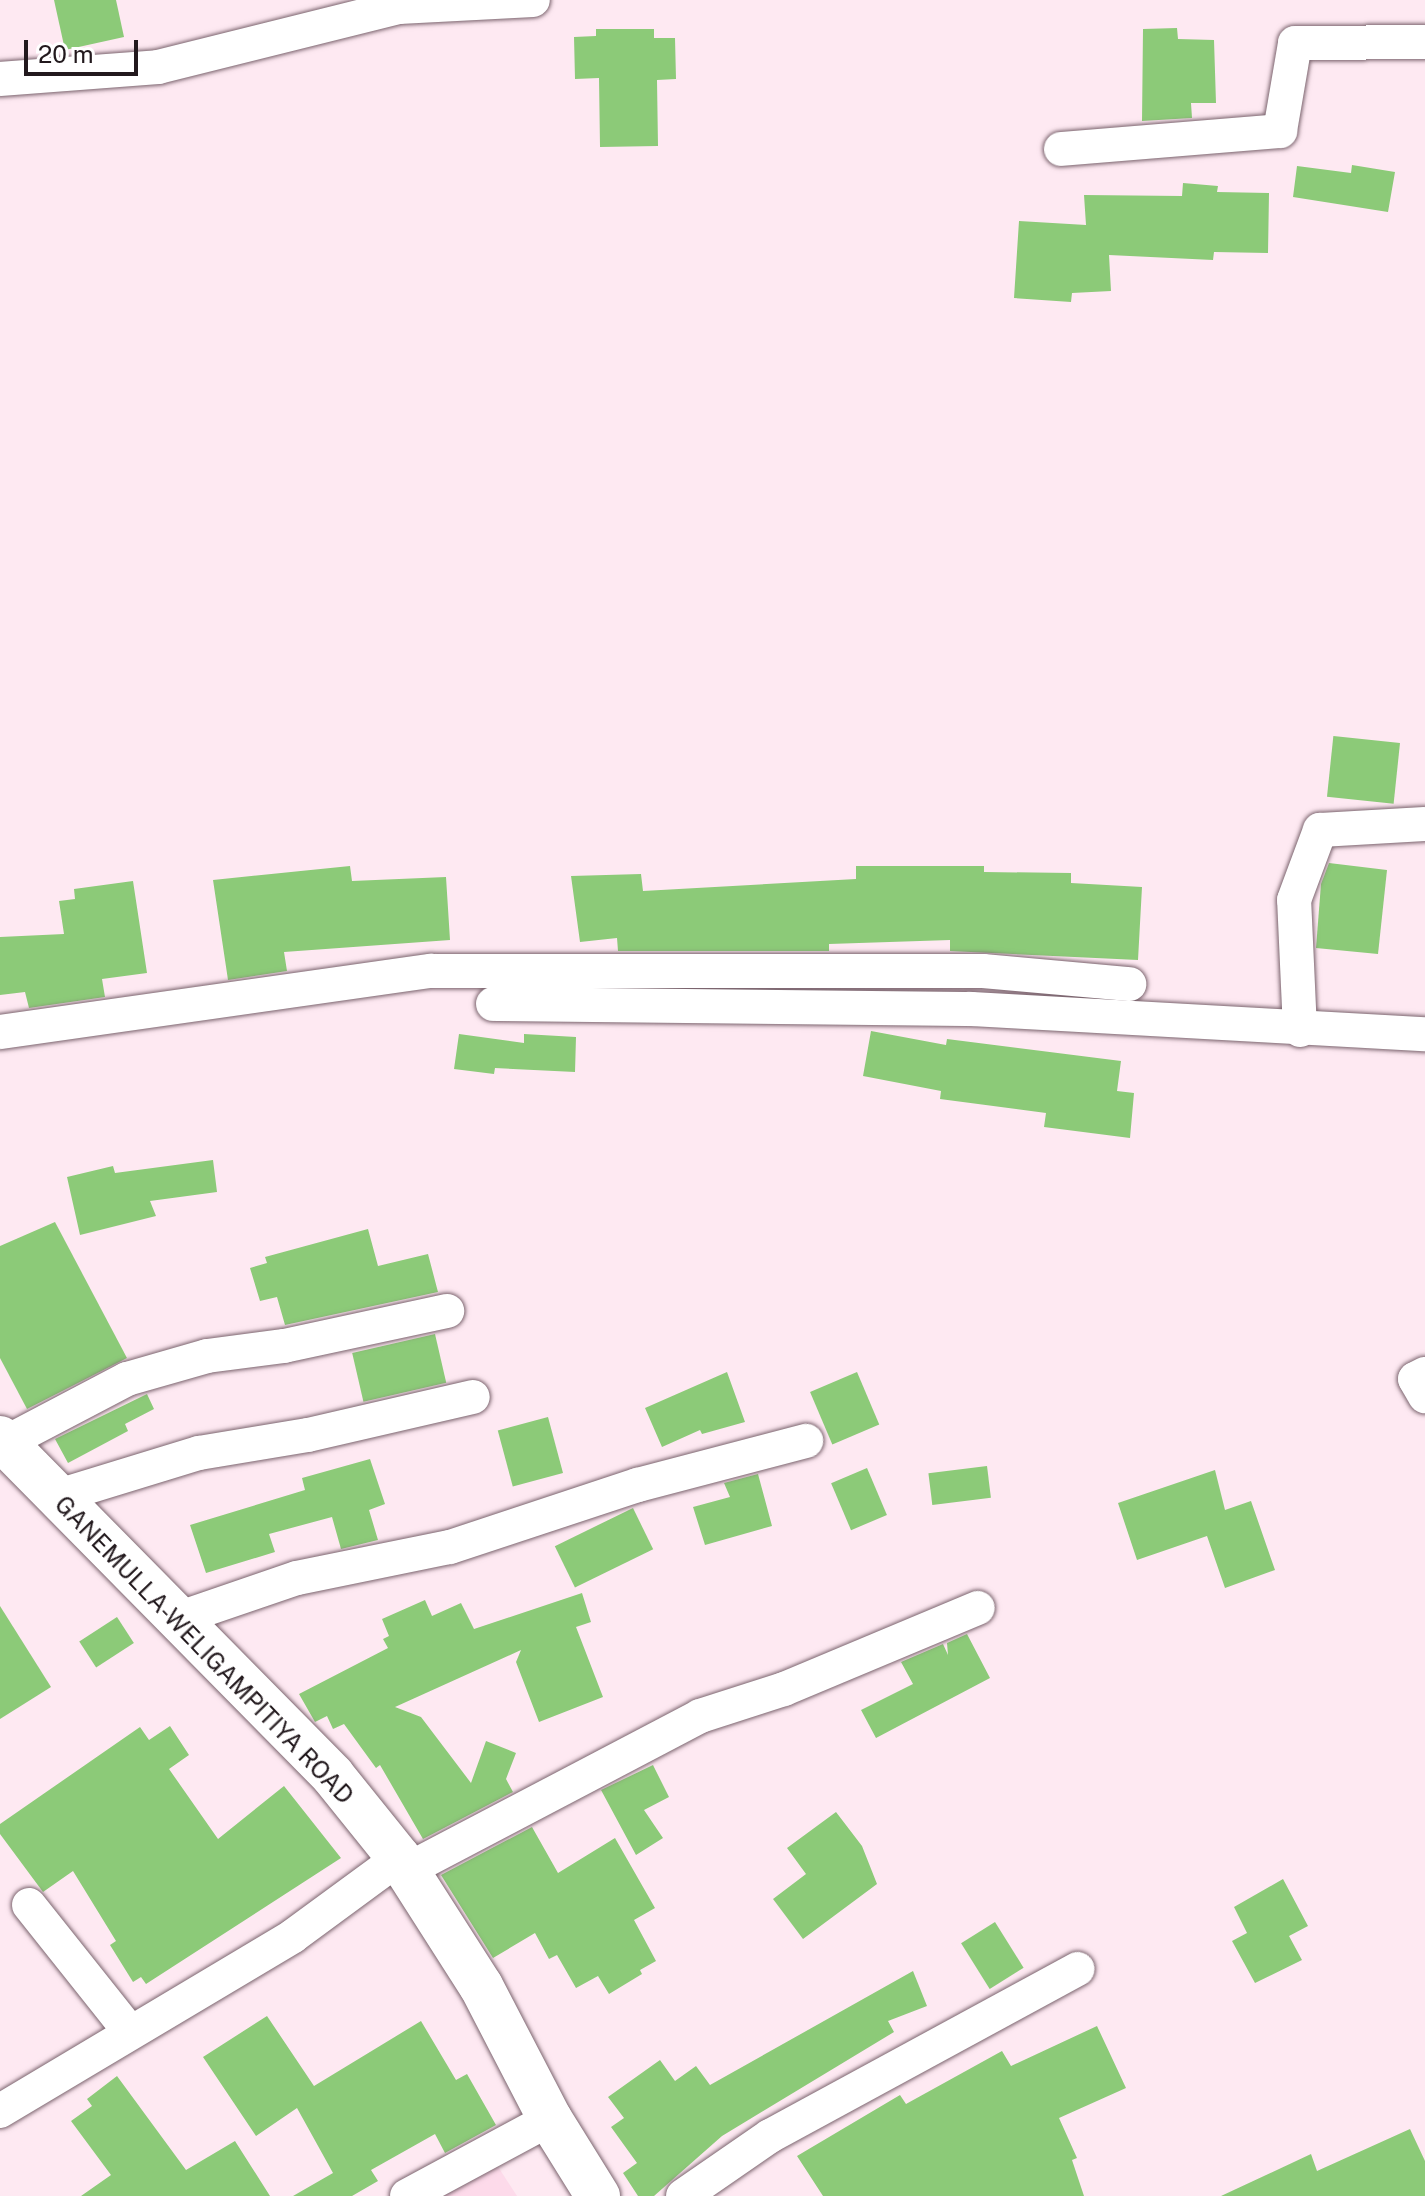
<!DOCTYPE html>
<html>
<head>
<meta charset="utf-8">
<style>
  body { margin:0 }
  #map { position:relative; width:1425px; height:2196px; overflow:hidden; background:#fee9f2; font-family:"Public Sans",sans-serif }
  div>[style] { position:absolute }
  .built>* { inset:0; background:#fddaea }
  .building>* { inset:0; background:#8cca78; transform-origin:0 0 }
  .roads { filter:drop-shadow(0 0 2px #7b646e) drop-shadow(0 0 2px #7b646e) }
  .minor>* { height:34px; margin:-17px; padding:0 17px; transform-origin:17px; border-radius:17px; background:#fff }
  .tertiary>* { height:44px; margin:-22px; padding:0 22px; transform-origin:22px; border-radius:22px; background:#fff }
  span { translate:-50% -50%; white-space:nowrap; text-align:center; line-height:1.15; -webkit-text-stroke:6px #fff; paint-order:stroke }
  .street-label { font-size:24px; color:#22191d }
  .scale { position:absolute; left:24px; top:40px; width:114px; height:36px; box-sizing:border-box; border:4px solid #22191d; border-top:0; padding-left:10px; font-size:24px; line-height:28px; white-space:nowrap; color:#22191d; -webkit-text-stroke:6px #fff; paint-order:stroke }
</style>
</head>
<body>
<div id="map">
  <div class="built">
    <i style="clip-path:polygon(488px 2151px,517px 2196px,398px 2196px)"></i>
  </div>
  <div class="building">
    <i style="clip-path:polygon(54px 0,116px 0,124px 37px,65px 50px)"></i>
    <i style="clip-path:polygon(1177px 28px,1178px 39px,1214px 40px,1216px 103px,1191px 103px,1192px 118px,1142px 121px,1143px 29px)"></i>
    <i style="clip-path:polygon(596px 29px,654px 29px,654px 38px,675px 38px,676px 79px,657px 80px,658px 146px,600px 147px,599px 78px,575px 79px,574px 37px,596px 36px)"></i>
    <i style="clip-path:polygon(1352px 165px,1395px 172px,1388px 212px,1293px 197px,1297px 166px,1351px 173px)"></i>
    <i style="clip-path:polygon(1183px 183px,1218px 186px,1217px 192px,1269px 193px,1268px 253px,1214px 252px,1213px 260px,1109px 255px,1111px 291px,1072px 293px,1071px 302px,1014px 298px,1019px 221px,1086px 225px,1084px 195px,1182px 196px)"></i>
    <i style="left:1400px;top:743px;width:61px;height:67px;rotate:96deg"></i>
    <i style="clip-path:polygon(1329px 863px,1387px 870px,1378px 954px,1316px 948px,1321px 884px)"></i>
    <i style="clip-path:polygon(350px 866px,352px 881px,446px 877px,450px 940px,284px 952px,287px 971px,228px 980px,213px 880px)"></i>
    <i style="clip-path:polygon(856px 866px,984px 866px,984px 872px,1071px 873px,1071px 883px,1142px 887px,1138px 960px,950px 951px,950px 940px,829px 944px,829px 951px,618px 951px,617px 938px,580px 942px,571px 876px,641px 874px,643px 891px,856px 879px)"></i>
    <i style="clip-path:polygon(133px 881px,147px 973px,102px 979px,105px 997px,29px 1008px,25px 992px,0 995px,0 937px,64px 934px,59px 901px,75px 899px,74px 889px)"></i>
    <i style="clip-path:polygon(871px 1031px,946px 1045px,947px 1039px,1121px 1061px,1117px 1091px,1134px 1093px,1130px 1138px,1044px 1127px,1046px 1113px,940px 1099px,941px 1091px,863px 1076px)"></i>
    <i style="clip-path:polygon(459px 1034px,524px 1043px,524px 1034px,576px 1037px,575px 1072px,495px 1068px,494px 1074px,454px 1069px)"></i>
    <i style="clip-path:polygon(213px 1160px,217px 1192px,150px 1201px,156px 1216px,80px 1235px,67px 1177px,113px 1166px,115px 1173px)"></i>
    <i style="clip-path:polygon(55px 1222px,127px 1358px,27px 1409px,0 1358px,0 1246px)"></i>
    <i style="clip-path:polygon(368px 1229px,378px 1266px,428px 1254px,438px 1292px,285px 1325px,277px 1297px,260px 1301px,250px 1268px,267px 1263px,265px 1257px)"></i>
    <i style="left:435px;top:1334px;width:50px;height:85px;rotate:77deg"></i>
    <i style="clip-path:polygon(727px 1372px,745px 1422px,702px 1434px,700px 1430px,662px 1447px,645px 1408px)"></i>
    <i style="left:857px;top:1372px;width:57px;height:51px;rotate:67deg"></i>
    <i style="clip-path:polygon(147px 1394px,154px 1409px,125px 1424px,128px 1431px,68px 1463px,55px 1439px)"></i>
    <i style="left:548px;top:1417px;width:58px;height:52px;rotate:75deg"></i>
    <i style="clip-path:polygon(370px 1459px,385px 1504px,369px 1510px,378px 1540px,341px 1549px,332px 1517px,269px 1534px,275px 1552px,206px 1573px,190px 1525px,305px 1490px,302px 1478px)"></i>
    <i style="left:987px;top:1466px;width:32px;height:59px;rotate:83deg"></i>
    <i style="left:867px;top:1468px;width:51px;height:39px;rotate:67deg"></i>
    <i style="clip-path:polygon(1215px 1470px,1225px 1510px,1251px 1501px,1275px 1570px,1225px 1588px,1207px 1536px,1137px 1560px,1118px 1503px)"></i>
    <i style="clip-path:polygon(758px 1474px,772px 1526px,705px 1545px,693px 1507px,730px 1497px,724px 1483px)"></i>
    <i style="left:633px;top:1508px;width:46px;height:87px;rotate:64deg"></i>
    <i style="clip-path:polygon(582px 1593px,591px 1622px,576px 1627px,603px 1697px,539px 1722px,516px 1662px,521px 1650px,395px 1707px,421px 1717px,471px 1783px,486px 1741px,516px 1753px,506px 1779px,513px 1792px,423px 1839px,380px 1765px,376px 1768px,344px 1724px,333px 1729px,327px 1716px,315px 1722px,299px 1694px,388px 1648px,383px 1639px,389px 1636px,382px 1619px,425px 1600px,432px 1616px,461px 1603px,474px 1629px)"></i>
    <i style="clip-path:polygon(0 1606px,51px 1687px,0 1719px)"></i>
    <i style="left:117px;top:1617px;width:31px;height:45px;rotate:57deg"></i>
    <i style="clip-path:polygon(967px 1634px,990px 1678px,876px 1738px,861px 1710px,913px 1684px,901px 1662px,943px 1644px,948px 1655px,947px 1643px)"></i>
    <i style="clip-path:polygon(170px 1726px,189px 1755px,169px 1769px,218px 1839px,284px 1786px,341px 1858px,146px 1984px,141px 1977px,133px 1982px,110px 1945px,116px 1941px,73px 1871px,43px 1892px,0 1834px,0 1824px,140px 1727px,149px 1740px)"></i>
    <i style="clip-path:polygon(653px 1765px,669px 1797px,644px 1810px,663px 1838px,636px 1855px,601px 1790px)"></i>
    <i style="clip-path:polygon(836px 1812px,862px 1846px,877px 1884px,803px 1939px,773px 1899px,806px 1874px,787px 1848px)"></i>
    <i style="clip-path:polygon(532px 1827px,558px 1873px,615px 1838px,655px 1908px,634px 1920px,656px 1961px,640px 1970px,642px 1974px,609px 1994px,598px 1976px,576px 1988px,557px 1955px,549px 1959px,535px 1933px,493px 1958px,441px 1875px)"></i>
    <i style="clip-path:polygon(1283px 1879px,1308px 1926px,1289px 1936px,1302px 1960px,1255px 1983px,1232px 1941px,1247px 1933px,1234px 1907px)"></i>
    <i style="left:995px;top:1922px;width:54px;height:40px;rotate:58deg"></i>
    <i style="clip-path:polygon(913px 1971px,927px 2006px,888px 2021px,894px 2032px,722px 2136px,654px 2196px,638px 2196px,623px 2173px,637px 2163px,611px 2127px,624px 2118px,608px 2097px,660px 2060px,675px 2081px,696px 2066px,710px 2085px)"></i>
    <i style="clip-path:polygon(267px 2016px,314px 2086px,421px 2021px,456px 2080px,467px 2074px,496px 2125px,445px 2153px,435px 2134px,371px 2170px,378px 2181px,352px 2196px,293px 2196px,333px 2173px,297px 2108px,256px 2136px,203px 2057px)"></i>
    <i style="clip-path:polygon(1097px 2026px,1126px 2088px,1059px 2118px,1077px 2158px,1072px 2160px,1084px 2196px,823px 2196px,797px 2156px,900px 2095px,906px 2104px,1002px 2051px,1011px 2066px)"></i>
    <i style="clip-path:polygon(117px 2076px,186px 2170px,235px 2141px,270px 2196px,81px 2196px,111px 2175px,71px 2121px,92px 2106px,87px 2099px)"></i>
    <i style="clip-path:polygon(1410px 2129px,1425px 2161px,1425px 2196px,1221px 2196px,1311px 2154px,1317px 2171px)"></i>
  </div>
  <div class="roads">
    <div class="minor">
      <i style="left:0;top:79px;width:158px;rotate:-4.3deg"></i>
      <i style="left:158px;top:67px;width:248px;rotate:-14deg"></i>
      <i style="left:399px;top:7px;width:134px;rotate:-3deg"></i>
      <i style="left:1061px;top:149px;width:220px;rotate:-4.7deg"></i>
      <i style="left:1280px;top:131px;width:89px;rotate:-80.3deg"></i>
      <i style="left:1295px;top:43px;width:130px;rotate:-0.4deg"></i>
      <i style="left:493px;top:1004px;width:478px;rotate:0.6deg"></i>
      <i style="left:971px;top:1009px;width:455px;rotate:3.2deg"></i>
      <i style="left:1300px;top:1030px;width:130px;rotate:-92.6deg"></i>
      <i style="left:1294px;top:900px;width:75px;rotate:-69.6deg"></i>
      <i style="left:1320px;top:830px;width:105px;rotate:-3.3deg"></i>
      <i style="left:0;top:1032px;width:435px;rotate:-8.1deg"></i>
      <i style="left:431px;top:971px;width:552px"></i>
      <i style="left:983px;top:971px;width:147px;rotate:5.1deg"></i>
      <i style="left:1425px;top:1374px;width:11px;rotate:153deg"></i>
      <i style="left:1415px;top:1379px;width:20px;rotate:60deg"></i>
      <i style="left:5px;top:1443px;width:138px;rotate:-27.7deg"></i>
      <i style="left:127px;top:1379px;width:83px;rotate:-16deg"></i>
      <i style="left:207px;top:1356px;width:78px;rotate:-7.4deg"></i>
      <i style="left:284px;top:1346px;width:167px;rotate:-12.1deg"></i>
      <i style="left:55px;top:1497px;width:151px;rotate:-17deg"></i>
      <i style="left:199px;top:1453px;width:110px;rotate:-9.4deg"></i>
      <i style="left:308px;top:1435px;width:169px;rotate:-13deg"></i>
      <i style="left:174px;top:1620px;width:130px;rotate:-18.9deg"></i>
      <i style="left:297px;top:1578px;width:156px;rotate:-11.5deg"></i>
      <i style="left:450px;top:1547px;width:198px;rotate:-18.3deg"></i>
      <i style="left:638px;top:1485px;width:174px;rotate:-14.7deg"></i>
      <i style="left:407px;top:1870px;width:331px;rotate:-27.7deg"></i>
      <i style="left:700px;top:1716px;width:88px;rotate:-17.8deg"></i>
      <i style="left:784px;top:1689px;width:210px;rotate:-22.7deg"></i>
      <i style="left:29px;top:1905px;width:162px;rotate:51.5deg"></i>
      <i style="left:0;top:2111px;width:341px;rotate:-30.8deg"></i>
      <i style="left:293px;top:1936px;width:132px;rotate:-36.3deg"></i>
      <i style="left:407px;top:2196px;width:162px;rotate:-28.3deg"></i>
      <i style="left:683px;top:2196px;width:106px;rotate:-34.6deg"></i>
      <i style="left:770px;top:2136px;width:350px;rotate:-28.5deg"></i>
    </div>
    <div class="tertiary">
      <i style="left:0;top:1438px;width:474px;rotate:45.4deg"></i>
      <i style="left:333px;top:1776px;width:105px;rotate:51.2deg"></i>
      <i style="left:399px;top:1858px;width:152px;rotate:57.4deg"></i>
      <i style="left:481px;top:1986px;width:150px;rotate:62.6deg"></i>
      <i style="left:550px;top:2119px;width:91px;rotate:58.1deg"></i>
    </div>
  </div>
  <div class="street-label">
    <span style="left:204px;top:1650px;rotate:46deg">GANEMULLA-WELIGAMPITIYA ROAD</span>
  </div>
  <div class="scale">20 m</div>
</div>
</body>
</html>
